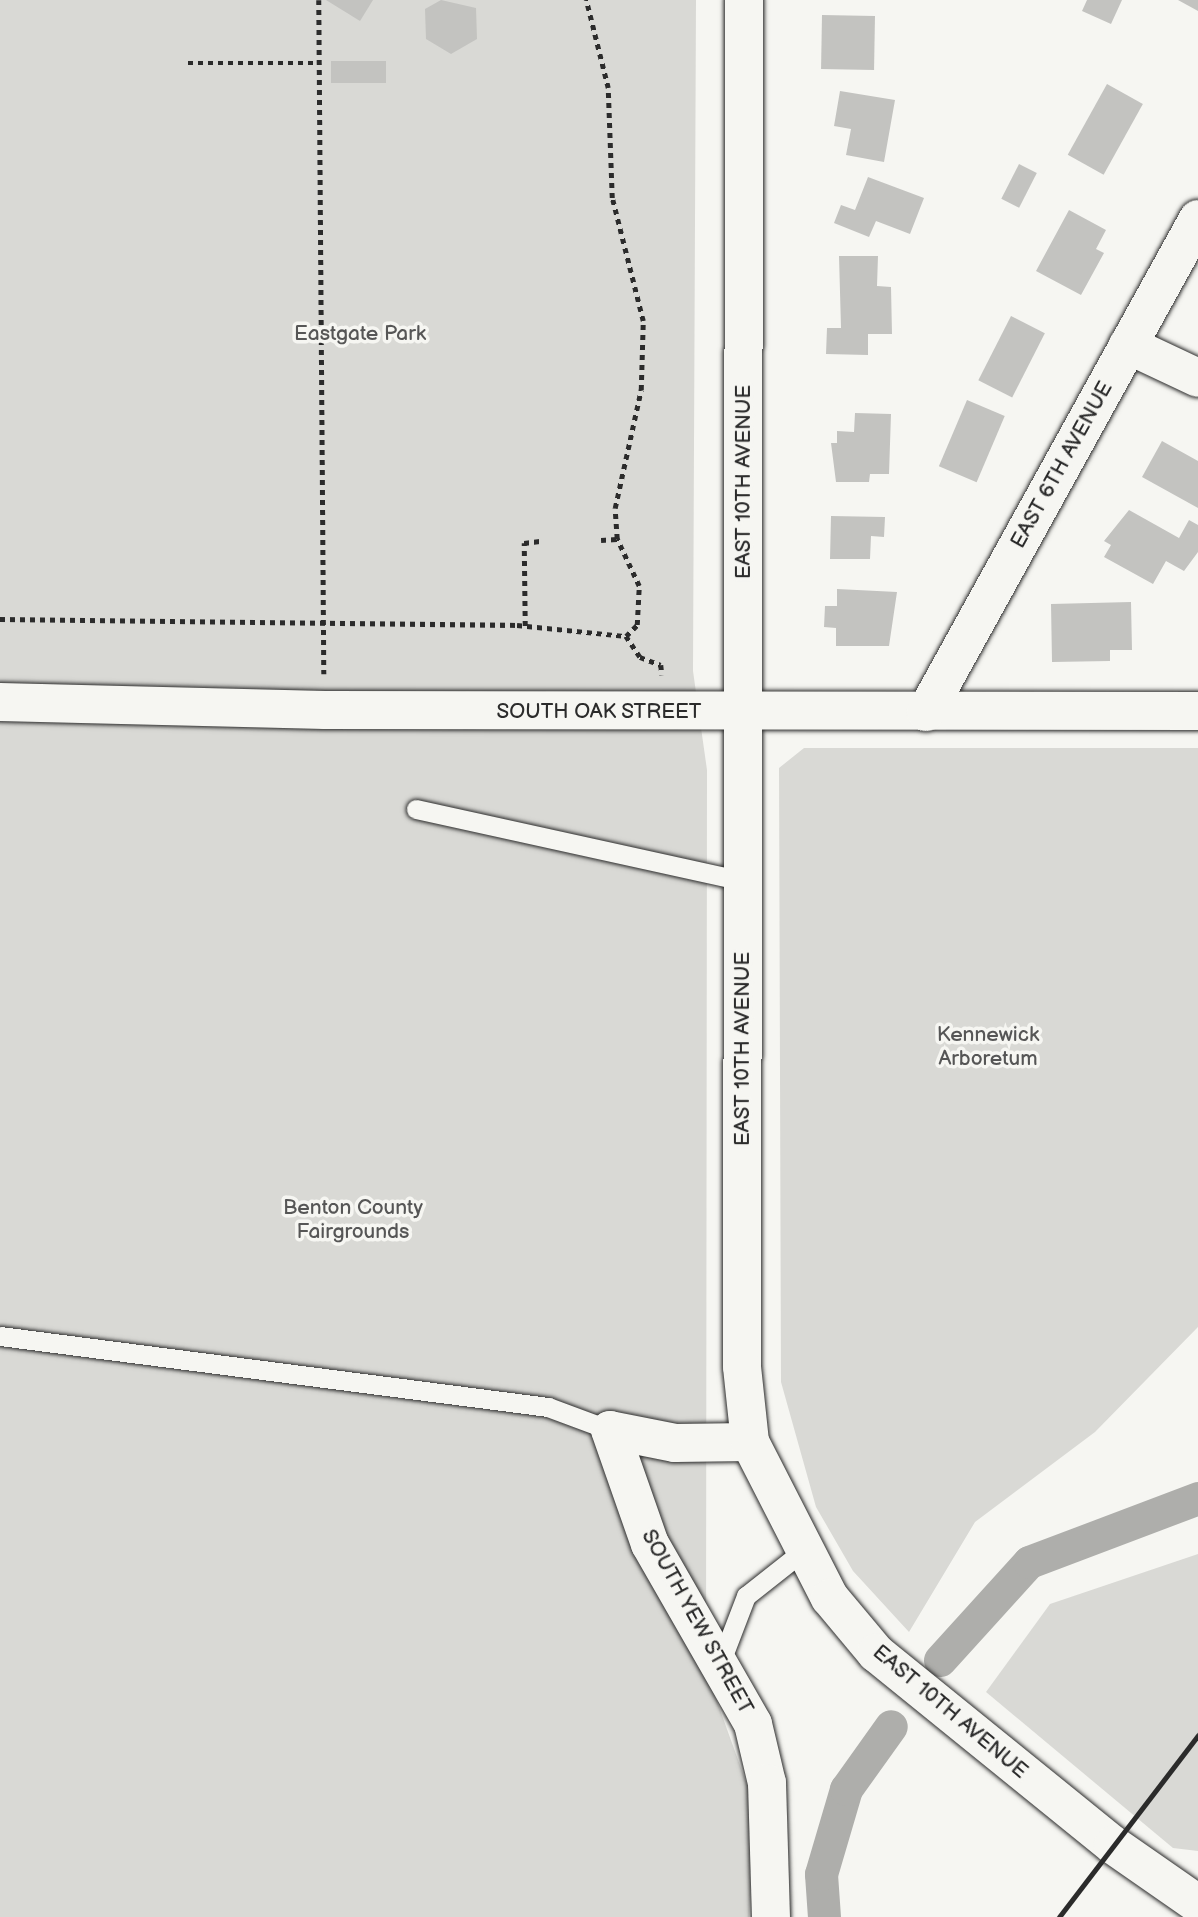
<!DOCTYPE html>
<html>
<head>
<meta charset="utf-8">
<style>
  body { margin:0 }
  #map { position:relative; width:1198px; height:1917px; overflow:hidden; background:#f6f6f2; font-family:"Balsamiq Sans",sans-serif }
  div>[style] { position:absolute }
  .green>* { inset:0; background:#d9d9d5 }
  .canal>* { height:33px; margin:-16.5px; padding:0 16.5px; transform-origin:16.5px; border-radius:16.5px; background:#aeaeab }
  .building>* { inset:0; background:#c3c3c0; transform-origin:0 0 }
  .path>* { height:4.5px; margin-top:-2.25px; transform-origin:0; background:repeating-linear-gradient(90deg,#2b2b2b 0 5px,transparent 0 10px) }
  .roads { filter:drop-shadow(0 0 2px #2b2b2b) drop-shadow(0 0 2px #2b2b2b) }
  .service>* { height:19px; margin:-9.5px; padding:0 9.5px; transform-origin:9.5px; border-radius:9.5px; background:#f6f6f2 }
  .minor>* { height:38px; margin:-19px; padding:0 19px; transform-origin:19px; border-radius:19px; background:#f6f6f2 }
  .tertiary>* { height:38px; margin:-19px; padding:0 19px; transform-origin:19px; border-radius:19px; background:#f6f6f2 }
  .rail>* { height:5px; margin:-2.5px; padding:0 2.5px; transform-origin:2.5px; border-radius:2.5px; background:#2b2b2b }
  span { translate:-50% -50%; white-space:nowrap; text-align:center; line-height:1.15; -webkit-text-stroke:7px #f6f6f2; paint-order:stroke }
  .park-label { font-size:21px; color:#565656 }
  .street-label { font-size:21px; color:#2b2b2b }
</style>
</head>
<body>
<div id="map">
  <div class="green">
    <i style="clip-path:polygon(0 0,696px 0,693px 671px,707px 770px,706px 1671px,754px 1804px,749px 1917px,0 1917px)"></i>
    <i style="clip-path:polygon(804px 748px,1198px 748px,1198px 1327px,1095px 1432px,975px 1522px,909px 1632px,853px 1571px,816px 1507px,781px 1382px,779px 768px)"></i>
    <i style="clip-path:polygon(1198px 1554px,1198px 1851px,1173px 1848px,986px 1692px,1050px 1604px)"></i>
  </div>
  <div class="canal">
    <i style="left:940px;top:1660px;width:132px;rotate:-47.8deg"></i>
    <i style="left:1029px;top:1562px;width:181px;rotate:-20.7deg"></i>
    <i style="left:824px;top:1917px;width:43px;rotate:-94deg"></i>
    <i style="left:821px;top:1874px;width:89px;rotate:-73.6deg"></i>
    <i style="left:846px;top:1789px;width:77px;rotate:-54.5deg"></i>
  </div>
  <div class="building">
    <i style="clip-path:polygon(326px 0,373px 0,360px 21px)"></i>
    <i style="clip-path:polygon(441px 0,476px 8px,477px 39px,451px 54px,426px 39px,425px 9px)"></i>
    <i style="clip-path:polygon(1087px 0,1122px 0,1111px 24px,1082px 11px)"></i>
    <i style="clip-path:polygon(1178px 0,1198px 0,1198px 11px)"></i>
    <i style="left:822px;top:15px;width:53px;height:54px;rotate:1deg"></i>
    <i style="left:331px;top:61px;width:55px;height:22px"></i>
    <i style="left:1107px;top:84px;width:41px;height:81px;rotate:29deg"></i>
    <i style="clip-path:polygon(840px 91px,895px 100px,884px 162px,846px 155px,851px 129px,834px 126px)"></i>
    <i style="left:1019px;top:164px;width:20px;height:39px;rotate:27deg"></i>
    <i style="clip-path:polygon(868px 177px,924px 198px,910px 234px,876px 221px,869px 237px,834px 223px,841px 205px,855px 210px)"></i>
    <i style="clip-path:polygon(1069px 210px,1106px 230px,1096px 249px,1104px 253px,1081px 295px,1036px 271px)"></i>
    <i style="clip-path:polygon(839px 256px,878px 256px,877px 286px,891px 287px,892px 334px,868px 334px,868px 355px,826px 354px,827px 328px,841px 328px)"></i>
    <i style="left:1011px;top:316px;width:38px;height:72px;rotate:27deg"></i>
    <i style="left:967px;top:400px;width:41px;height:72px;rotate:23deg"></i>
    <i style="clip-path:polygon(855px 413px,891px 414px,889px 474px,870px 474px,869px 482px,836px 482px,831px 443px,837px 443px,837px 431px,854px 432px)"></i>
    <i style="clip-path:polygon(1162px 441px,1198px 461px,1198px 508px,1142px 477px)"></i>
    <i style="clip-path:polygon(1129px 510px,1179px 538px,1189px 520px,1198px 525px,1198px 552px,1184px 571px,1166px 561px,1153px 584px,1104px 557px,1111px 545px,1104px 541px)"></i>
    <i style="clip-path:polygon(831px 516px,885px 517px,884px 537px,871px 536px,870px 559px,830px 559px)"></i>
    <i style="clip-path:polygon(837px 589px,897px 592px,889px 646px,836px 646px,836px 628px,824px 627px,825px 606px,837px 606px)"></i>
    <i style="clip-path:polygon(1131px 602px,1132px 650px,1110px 650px,1110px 661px,1052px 662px,1051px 604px)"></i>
  </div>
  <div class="path">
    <i style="left:319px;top:0;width:674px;rotate:89.57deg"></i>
    <i style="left:188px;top:63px;width:131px"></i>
    <i style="left:601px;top:540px;width:16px;rotate:-4deg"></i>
    <i style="left:0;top:619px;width:517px;rotate:0.66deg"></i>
    <i style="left:517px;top:625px;width:110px;rotate:5.8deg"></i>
    <i style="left:626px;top:636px;width:16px;rotate:-45deg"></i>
    <i style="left:637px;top:625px;width:39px;rotate:-87deg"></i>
    <i style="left:639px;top:586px;width:52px;rotate:-115.1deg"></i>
    <i style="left:617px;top:539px;width:31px;rotate:-94deg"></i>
    <i style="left:615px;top:508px;width:121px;rotate:-77.6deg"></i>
    <i style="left:641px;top:390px;width:69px;rotate:-88.3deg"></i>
    <i style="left:643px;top:321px;width:127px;rotate:-104.1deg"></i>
    <i style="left:612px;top:198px;width:110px;rotate:-92.1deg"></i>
    <i style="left:608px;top:88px;width:91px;rotate:-104deg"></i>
    <i style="left:525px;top:626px;width:83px;rotate:-90.7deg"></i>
    <i style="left:524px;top:543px;width:16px;rotate:-7deg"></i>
    <i style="left:626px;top:636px;width:25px;rotate:56deg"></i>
    <i style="left:640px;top:657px;width:22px;rotate:21deg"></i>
    <i style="left:661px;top:665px;width:10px;rotate:84deg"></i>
  </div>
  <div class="roads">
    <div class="service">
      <i style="left:416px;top:809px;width:335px;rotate:12.4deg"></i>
      <i style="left:0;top:1336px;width:553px;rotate:7.38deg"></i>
      <i style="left:548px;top:1407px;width:66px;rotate:20.4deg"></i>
      <i style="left:721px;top:1661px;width:70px;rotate:-69deg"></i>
      <i style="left:746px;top:1596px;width:73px;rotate:-38.3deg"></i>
    </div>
    <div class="minor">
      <i style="left:1128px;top:345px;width:77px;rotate:25.2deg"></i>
      <i style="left:0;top:702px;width:325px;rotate:1.4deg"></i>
      <i style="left:325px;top:710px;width:873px;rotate:0.07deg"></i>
      <i style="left:926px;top:712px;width:563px;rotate:-61.11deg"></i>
      <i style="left:750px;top:1442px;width:75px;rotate:179.2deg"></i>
      <i style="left:675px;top:1443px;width:66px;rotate:-168.7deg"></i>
      <i style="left:610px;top:1430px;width:121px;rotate:70.7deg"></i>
      <i style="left:650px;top:1544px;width:207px;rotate:60.2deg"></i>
      <i style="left:753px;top:1724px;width:61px;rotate:76.7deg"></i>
      <i style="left:767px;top:1783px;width:134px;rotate:88.3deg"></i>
    </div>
    <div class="tertiary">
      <i style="left:744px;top:0;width:1367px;rotate:90.08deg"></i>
      <i style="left:742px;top:1367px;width:75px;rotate:83.9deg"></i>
      <i style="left:750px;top:1442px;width:175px;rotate:62.9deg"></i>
      <i style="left:830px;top:1598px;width:72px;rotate:50.1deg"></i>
      <i style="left:876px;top:1653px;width:305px;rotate:39deg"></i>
      <i style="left:1113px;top:1845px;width:103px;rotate:34.8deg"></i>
    </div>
  </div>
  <div class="rail">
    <i style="left:1059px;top:1917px;width:229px;rotate:-52.6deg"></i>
  </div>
  <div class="park-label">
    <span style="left:360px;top:334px">Eastgate Park</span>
    <span style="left:988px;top:1047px">Kennewick<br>Arboretum</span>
    <span style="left:353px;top:1220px">Benton County<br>Fairgrounds</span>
  </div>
  <div class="street-label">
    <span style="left:1062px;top:465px;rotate:-61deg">EAST 6TH AVENUE</span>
    <span style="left:744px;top:482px;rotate:-90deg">EAST 10TH AVENUE</span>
    <span style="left:599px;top:712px">SOUTH OAK STREET</span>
    <span style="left:743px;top:1049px;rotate:-90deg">EAST 10TH AVENUE</span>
    <span style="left:697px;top:1622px;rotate:61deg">SOUTH YEW STREET</span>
    <span style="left:950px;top:1712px;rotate:40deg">EAST 10TH AVENUE</span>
  </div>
</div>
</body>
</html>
